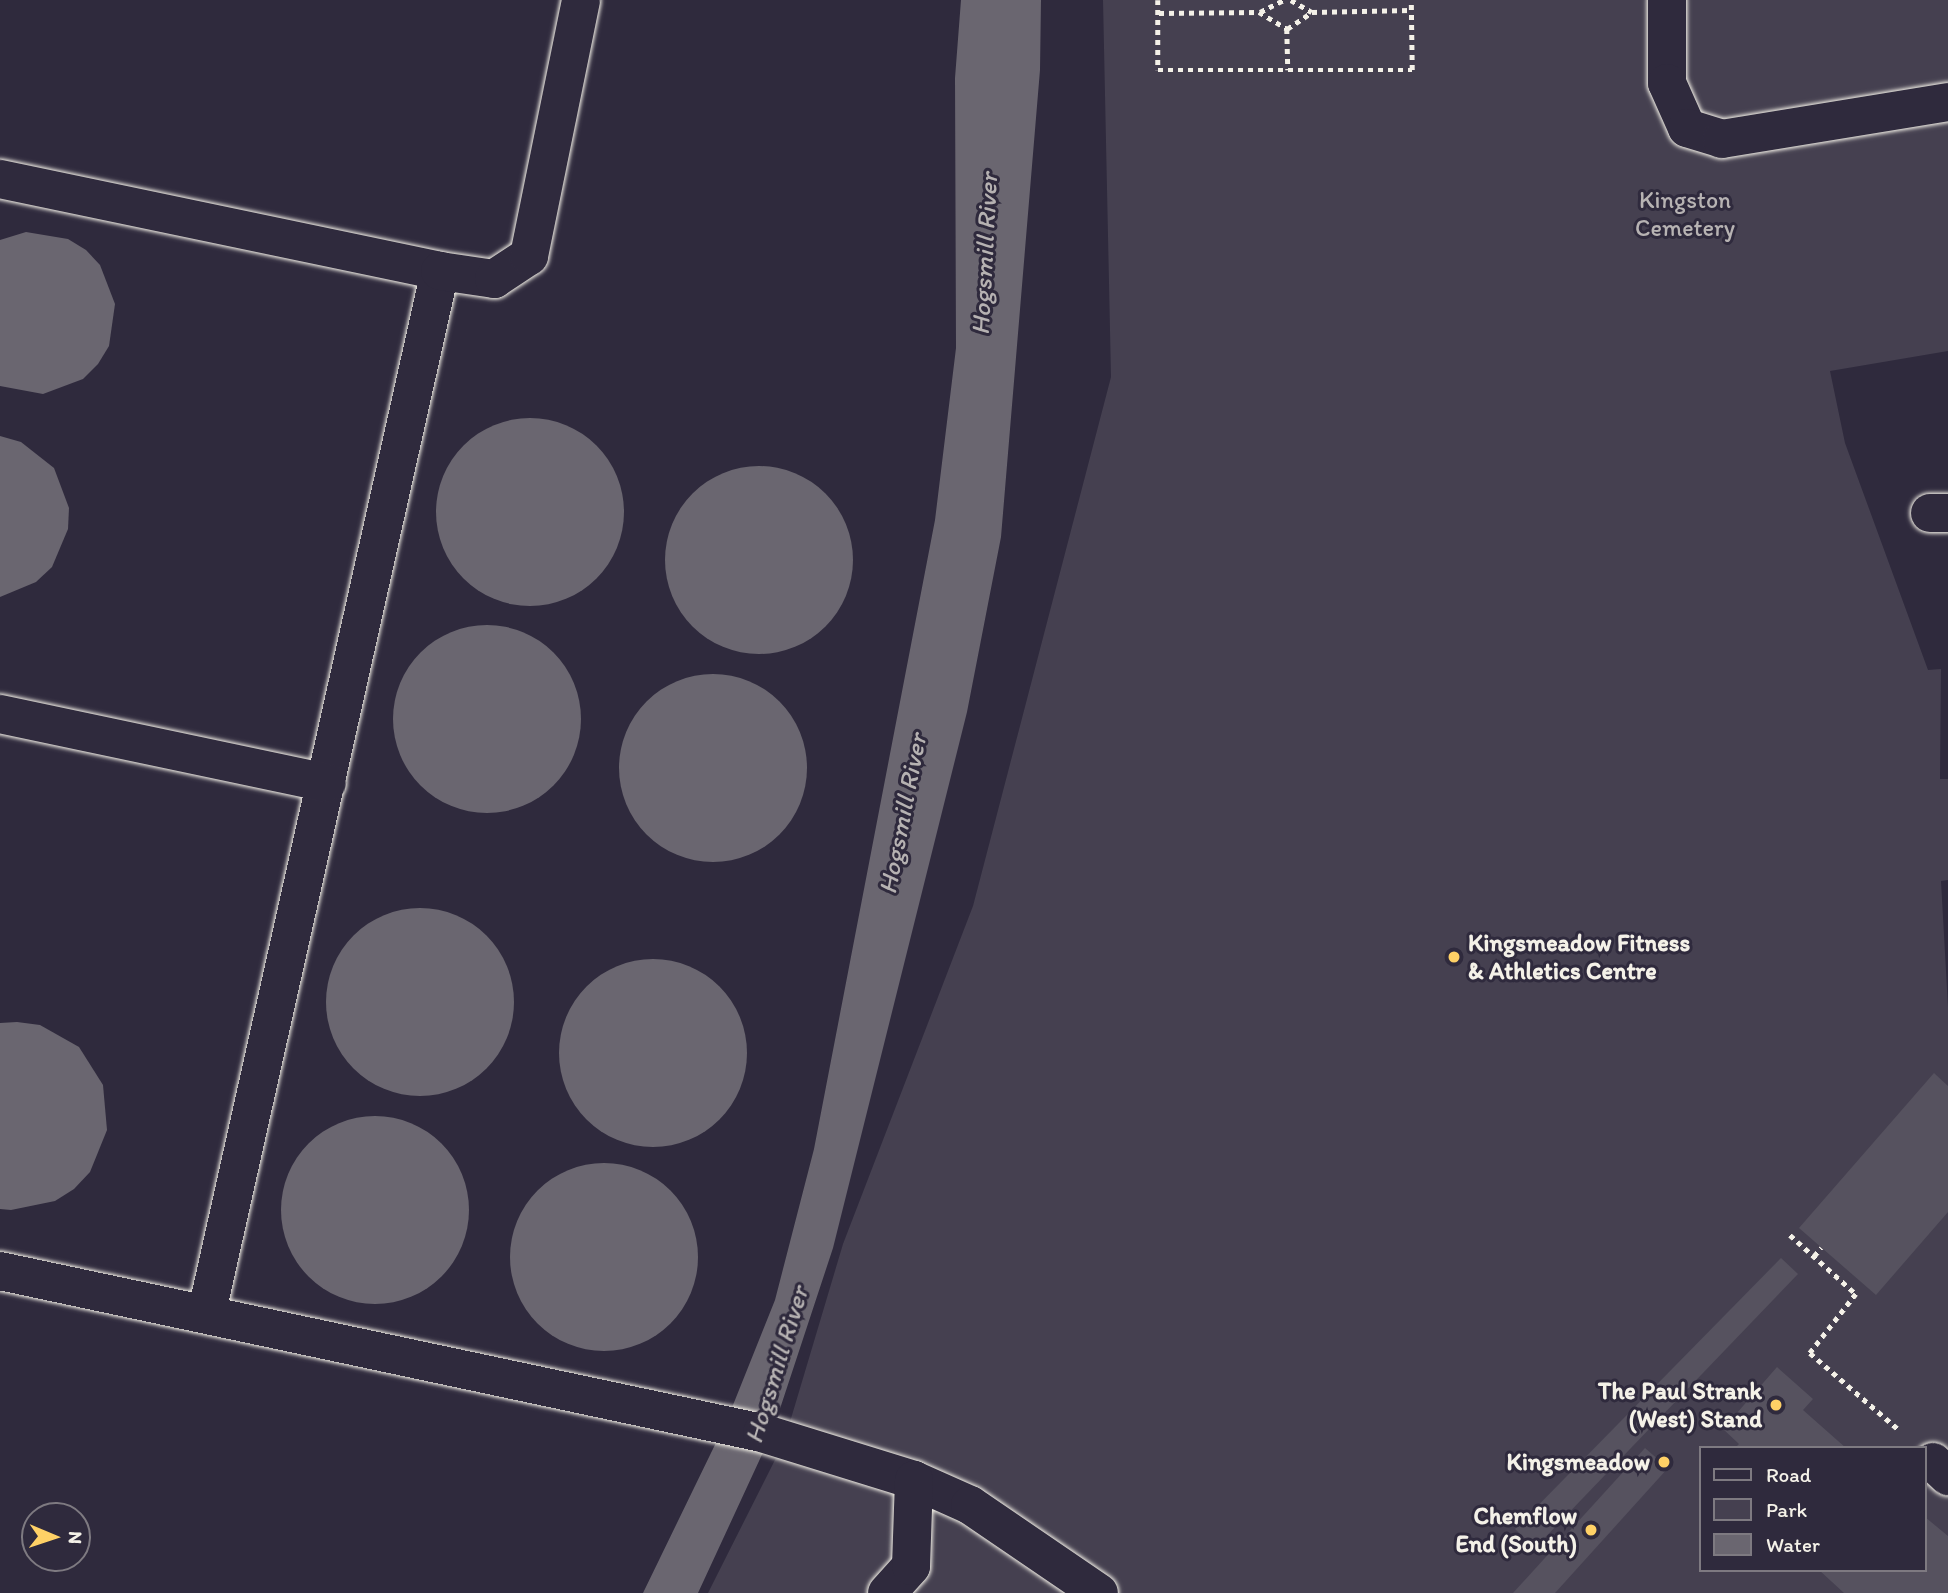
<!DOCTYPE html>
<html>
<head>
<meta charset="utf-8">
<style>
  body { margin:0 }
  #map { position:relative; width:1948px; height:1593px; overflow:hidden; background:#2f2a3d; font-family:Itim,sans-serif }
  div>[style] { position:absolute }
  .green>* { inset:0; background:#454050 }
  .water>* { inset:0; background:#6a6670 }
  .round { border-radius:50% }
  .building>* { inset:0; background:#56525f }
  .path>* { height:4.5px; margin-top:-2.25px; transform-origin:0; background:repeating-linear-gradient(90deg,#f4f1e8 0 5px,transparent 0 10px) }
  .roads { filter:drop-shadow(0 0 2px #f4f1e8) drop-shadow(0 0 2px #f4f1e8) }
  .minor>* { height:38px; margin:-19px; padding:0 19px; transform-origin:19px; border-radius:19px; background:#2f2a3d }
  .dots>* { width:19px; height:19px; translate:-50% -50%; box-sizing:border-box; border:4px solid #2f2a3d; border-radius:50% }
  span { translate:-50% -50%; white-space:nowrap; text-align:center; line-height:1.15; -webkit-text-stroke:6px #2f2a3d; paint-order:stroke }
  .park-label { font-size:24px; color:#b7b3b3 }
  .poi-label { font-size:24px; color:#f4f1e8; font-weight:700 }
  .left { translate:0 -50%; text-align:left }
  .right { translate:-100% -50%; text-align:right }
  .water-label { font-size:26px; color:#b6b2b2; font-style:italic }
  .legend { position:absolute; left:1699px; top:1446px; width:228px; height:126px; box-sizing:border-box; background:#2f2a3d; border:2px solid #7e7a81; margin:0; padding:9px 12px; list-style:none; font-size:21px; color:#f4f1e8 }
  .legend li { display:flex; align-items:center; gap:14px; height:35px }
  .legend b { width:35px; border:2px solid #7e7a81 }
  .north { position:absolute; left:21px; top:1502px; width:70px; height:70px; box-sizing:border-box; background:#2f2a3d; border:2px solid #7e7a81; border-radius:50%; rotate:92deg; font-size:19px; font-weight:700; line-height:28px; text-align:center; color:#f4f1e8 }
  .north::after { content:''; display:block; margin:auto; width:24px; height:32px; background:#ffd166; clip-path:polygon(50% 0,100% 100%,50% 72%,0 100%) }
</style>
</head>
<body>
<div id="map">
  <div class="green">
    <i style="clip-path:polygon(evenodd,1103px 0,1948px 0,1948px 351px,1830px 371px,1845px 443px,1928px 670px,1941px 669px,1940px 779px,1948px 779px,1948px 880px,1941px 881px,1948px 1007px,1948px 1593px,708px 1593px,784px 1442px,843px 1244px,973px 906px,1111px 377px,1103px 0,1701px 1448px,1925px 1448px,1925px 1570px,1701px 1570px,1701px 1448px)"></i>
  </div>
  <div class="water">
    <i style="clip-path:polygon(961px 0,1041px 0,1040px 70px,1001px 537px,967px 712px,833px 1248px,772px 1433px,698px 1593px,643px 1593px,727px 1420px,775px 1300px,814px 1149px,935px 520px,956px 348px,955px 78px)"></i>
    <i style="clip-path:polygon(26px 232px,68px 239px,86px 250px,100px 265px,115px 304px,109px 346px,98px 364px,83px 379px,43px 394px,0 386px,0 240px)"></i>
    <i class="round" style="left:436px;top:418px;width:188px;height:188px"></i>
    <i style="clip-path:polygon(0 436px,21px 442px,54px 468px,69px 508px,68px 529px,52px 567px,36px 582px,0 597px)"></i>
    <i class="round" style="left:665px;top:466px;width:188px;height:188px"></i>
    <i class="round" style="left:393px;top:625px;width:188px;height:188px"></i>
    <i class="round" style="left:619px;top:674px;width:188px;height:188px"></i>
    <i class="round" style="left:326px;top:908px;width:188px;height:188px"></i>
    <i class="round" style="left:559px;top:959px;width:188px;height:188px"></i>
    <i style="clip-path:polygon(17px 1022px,40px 1025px,79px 1047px,103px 1085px,107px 1130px,90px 1172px,74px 1189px,55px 1201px,11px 1210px,0 1209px,0 1023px)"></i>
    <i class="round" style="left:281px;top:1116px;width:188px;height:188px"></i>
    <i class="round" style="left:510px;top:1163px;width:188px;height:188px"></i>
  </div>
  <div class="building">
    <i style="clip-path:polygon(1934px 1073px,1948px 1086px,1948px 1212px,1876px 1295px,1799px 1228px)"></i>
    <i style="clip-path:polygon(1781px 1258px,1798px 1274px,1535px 1548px,1515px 1529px)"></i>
    <i style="clip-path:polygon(1777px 1367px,1813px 1399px,1803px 1410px,1846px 1448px,1735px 1448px,1739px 1444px,1723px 1429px)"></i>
    <i style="clip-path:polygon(1645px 1448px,1668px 1468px,1555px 1593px,1513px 1593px)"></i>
    <i style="clip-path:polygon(1925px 1517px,1948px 1536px,1948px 1593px,1844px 1593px,1819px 1570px,1925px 1570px)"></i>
  </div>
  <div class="path">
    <i style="left:1158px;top:0;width:70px;rotate:90deg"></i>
    <i style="left:1158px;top:70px;width:254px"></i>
    <i style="left:1412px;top:70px;width:70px;rotate:-90.8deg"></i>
    <i style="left:1291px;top:0;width:24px;rotate:30deg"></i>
    <i style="left:1312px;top:12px;width:99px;rotate:-1.2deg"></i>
    <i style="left:1260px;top:12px;width:27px;rotate:-27deg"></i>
    <i style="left:1159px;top:13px;width:100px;rotate:-0.6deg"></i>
    <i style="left:1259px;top:12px;width:33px;rotate:31deg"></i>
    <i style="left:1287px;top:29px;width:30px;rotate:-34deg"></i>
    <i style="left:1287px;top:29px;width:41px;rotate:88.6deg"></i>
    <i style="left:1790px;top:1235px;width:89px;rotate:41.8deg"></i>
    <i style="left:1856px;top:1294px;width:75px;rotate:127.9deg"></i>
    <i style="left:1810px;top:1353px;width:116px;rotate:40.8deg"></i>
    <i style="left:1814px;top:1256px;width:11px;rotate:-49deg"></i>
  </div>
  <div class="roads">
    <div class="minor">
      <i style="left:1667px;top:0;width:83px;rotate:90deg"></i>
      <i style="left:1667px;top:83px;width:49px;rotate:66deg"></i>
      <i style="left:1687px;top:128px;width:37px;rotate:17deg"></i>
      <i style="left:1722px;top:139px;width:229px;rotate:-9.3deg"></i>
      <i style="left:0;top:179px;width:450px;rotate:11.8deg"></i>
      <i style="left:440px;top:271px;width:1067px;rotate:102.62deg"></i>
      <i style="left:440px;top:271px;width:55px;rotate:8.4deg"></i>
      <i style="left:494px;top:279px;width:42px;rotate:-33.3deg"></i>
      <i style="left:529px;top:256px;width:261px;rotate:-78.5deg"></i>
      <i style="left:1930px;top:513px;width:18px"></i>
      <i style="left:0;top:714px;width:334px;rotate:11.9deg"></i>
      <i style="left:0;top:1271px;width:779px;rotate:12deg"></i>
      <i style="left:762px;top:1433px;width:159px;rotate:17.2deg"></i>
      <i style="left:914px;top:1480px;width:61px;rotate:24.1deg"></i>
      <i style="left:970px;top:1505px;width:156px;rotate:34.3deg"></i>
      <i style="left:1933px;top:1462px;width:21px;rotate:43deg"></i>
      <i style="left:887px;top:1593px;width:36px;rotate:-48deg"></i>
      <i style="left:911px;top:1566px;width:86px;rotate:-88deg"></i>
    </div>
  </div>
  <div class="dots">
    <i style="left:1454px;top:957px;background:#ffd166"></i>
    <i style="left:1776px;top:1405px;background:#ffd166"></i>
    <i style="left:1664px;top:1462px;background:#ffd166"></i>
    <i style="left:1591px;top:1530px;background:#ffd166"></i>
  </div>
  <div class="park-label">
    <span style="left:1685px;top:214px">Kingston<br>Cemetery</span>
  </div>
  <div class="poi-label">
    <span class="left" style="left:1468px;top:957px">Kingsmeadow Fitness<br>&amp; Athletics Centre</span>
    <span class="right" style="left:1762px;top:1405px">The Paul Strank<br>(West) Stand</span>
    <span class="right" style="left:1650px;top:1462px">Kingsmeadow</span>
    <span class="right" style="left:1577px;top:1530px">Chemflow<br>End (South)</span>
  </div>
  <div class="water-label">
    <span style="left:985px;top:254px;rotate:-87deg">Hogsmill River</span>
    <span style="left:903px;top:814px;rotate:-79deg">Hogsmill River</span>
    <span style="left:777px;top:1365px;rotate:-73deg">Hogsmill River</span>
  </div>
  <ul class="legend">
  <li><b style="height:9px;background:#2f2a3d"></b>Road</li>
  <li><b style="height:19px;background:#454050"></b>Park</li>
  <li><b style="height:19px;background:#6a6670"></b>Water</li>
  </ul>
  <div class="north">N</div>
</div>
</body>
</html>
